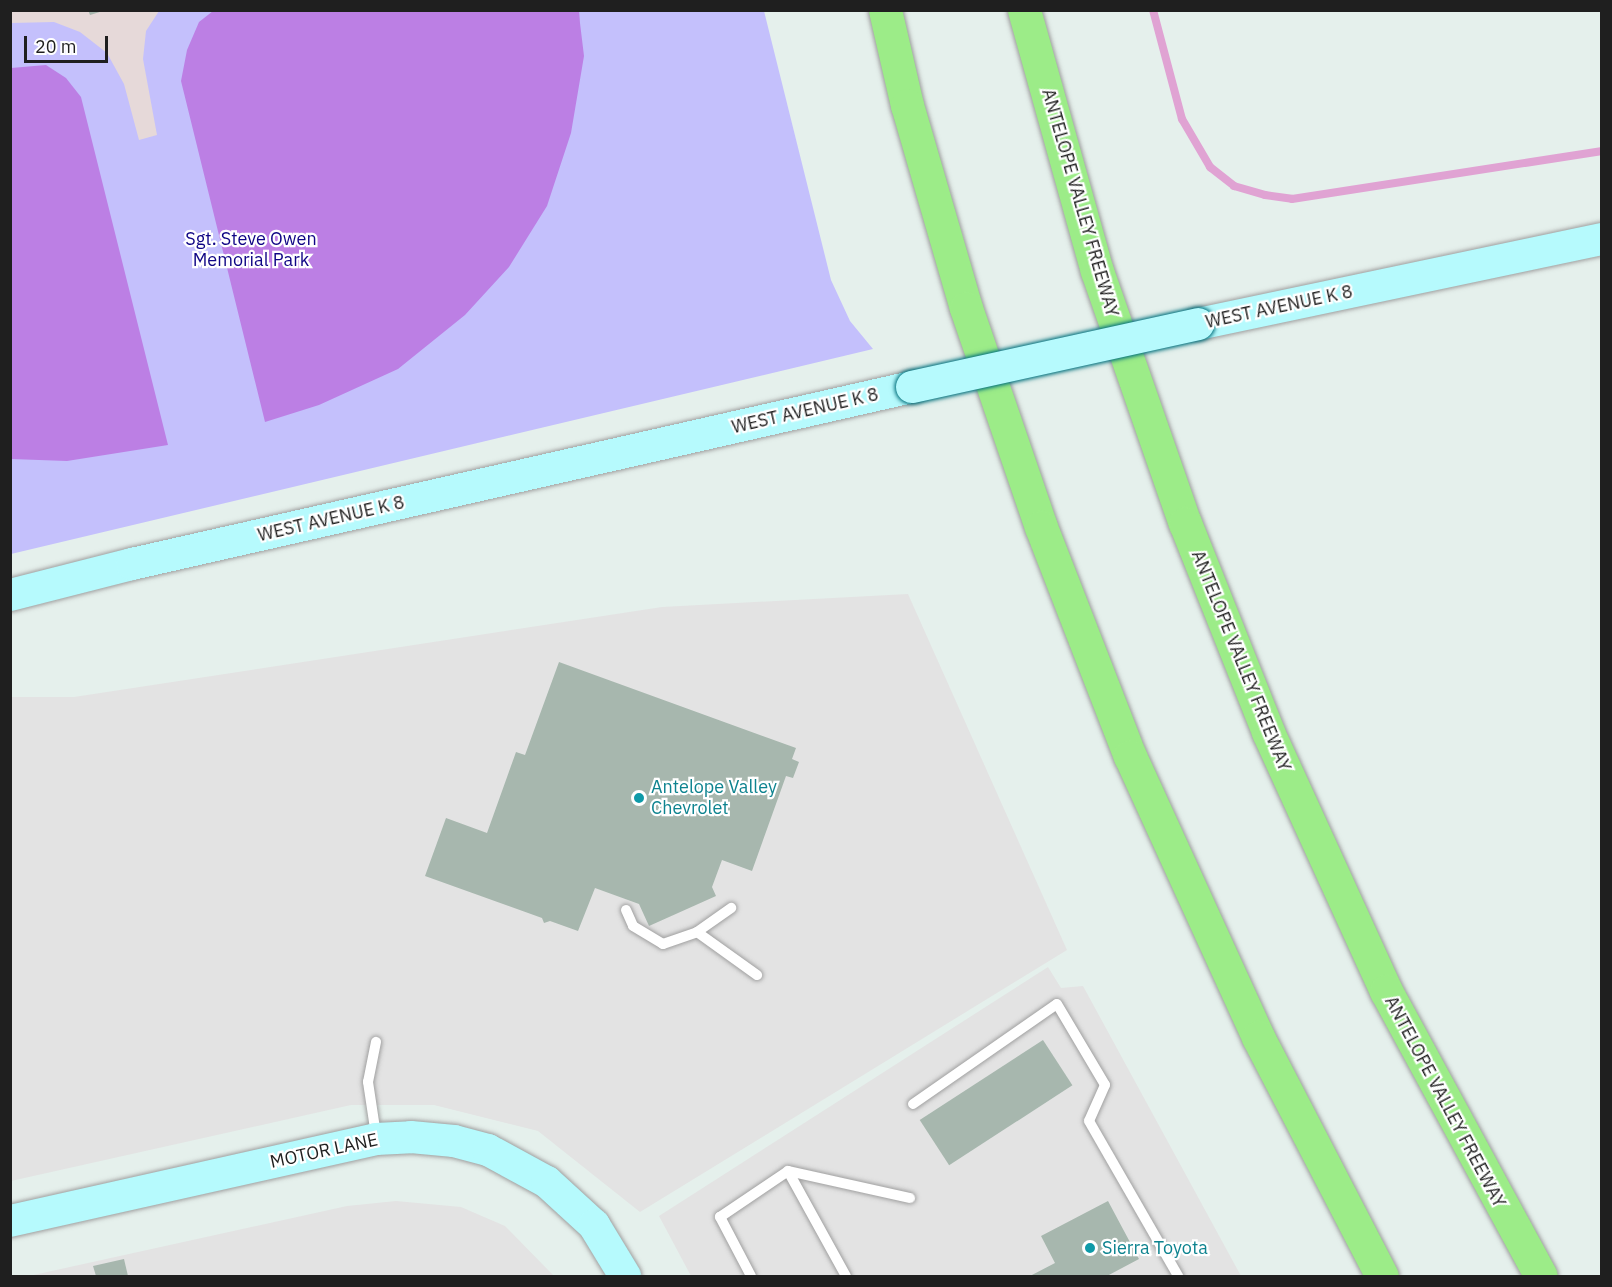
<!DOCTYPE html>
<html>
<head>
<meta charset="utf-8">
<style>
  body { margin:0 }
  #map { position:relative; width:1612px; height:1287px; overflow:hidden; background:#e5f0ec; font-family:"IBM Plex Sans",sans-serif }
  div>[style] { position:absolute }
  .park>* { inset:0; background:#c4c0fc }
  .pitch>* { inset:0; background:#bc7fe4 }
  .parking>* { inset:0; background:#e3e3e3 }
  .plaza>* { inset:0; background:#e6d9d9 }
  .stream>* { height:8px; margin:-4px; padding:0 4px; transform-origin:4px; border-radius:4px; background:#e0a3d3 }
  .building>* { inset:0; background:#a7b7ae; transform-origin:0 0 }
  .roads { filter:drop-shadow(0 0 2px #a0a0a0) drop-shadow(0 0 2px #a0a0a0) }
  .lane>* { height:10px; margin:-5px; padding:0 5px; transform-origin:5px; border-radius:5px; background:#fff }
  .secondary>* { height:32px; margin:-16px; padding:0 16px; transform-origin:16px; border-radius:16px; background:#b6fafd }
  .highway>* { height:33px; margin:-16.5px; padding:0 16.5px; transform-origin:16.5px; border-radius:16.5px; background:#9cec88 }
  .bridges { filter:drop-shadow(0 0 2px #00707c) drop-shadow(0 0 2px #00707c) }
  .secondary-bridge>* { height:32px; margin:-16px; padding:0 16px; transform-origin:16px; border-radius:16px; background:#b6fafd }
  .dots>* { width:16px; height:16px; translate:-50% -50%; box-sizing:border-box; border:3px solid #fff; border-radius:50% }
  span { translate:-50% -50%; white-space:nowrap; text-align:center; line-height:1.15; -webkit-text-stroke:4.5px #fff; paint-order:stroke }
  .street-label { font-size:18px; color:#1f1f1f }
  .park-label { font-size:18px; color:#0f0585 }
  .culture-label { font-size:18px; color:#0d838f }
  .left { translate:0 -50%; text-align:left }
  .frame { position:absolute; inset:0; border:12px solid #1f1f1f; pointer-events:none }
  .scale { position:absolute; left:24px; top:36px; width:84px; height:27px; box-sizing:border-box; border:3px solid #1f1f1f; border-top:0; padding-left:8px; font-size:18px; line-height:21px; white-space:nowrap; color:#1f1f1f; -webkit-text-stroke:4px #fff; paint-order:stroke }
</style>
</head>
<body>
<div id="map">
  <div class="park">
    <i style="clip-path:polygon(10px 11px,764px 11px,831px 280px,850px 321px,873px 349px,11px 554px)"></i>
  </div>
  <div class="pitch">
    <i style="clip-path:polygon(213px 11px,579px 10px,580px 23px,584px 56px,571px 133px,547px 206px,509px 267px,465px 315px,398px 369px,319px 405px,265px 422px,181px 81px,187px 50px,199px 22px)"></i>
    <i style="clip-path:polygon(46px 65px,66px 78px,81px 97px,168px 445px,67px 461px,11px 459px,11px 68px)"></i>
  </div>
  <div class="parking">
    <i style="clip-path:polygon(908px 594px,1067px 950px,640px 1212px,538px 1131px,434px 1105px,351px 1105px,11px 1181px,10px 697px,74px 697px,662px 607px)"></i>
    <i style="clip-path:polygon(1048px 967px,1061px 988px,1083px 986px,1241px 1276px,691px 1276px,659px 1216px)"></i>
    <i style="clip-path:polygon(396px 1201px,461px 1207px,505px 1226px,554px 1276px,29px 1276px,347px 1206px)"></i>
  </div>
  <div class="plaza">
    <i style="clip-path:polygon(11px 11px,159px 11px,146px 31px,143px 59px,157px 135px,139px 140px,124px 84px,107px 53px,80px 32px,54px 22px,11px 23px)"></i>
  </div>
  <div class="stream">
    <i style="left:1153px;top:10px;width:113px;rotate:75.1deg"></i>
    <i style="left:1182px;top:119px;width:56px;rotate:59.7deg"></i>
    <i style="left:1210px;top:167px;width:31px;rotate:38deg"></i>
    <i style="left:1234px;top:186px;width:32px;rotate:16deg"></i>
    <i style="left:1265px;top:195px;width:27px;rotate:8deg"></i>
    <i style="left:1292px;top:199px;width:314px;rotate:-8.8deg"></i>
  </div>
  <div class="building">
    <i style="clip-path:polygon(88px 10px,103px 10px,103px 11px,90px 15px)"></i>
    <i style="clip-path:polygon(559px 662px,796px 748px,792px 759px,799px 762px,793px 778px,786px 776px,752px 871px,722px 860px,712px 887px,716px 896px,649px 926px,639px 904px,595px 888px,578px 931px,550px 921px,544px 923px,542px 918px,425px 876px,446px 818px,487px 833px,516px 752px,525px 755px)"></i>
    <i style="left:1043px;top:1040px;width:54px;height:147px;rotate:57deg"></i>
    <i style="clip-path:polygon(1108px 1201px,1139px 1259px,1107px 1276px,1030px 1276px,1055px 1263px,1041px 1236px)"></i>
    <i style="clip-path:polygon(124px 1259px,128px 1276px,96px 1276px,93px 1266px)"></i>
  </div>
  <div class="roads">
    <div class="lane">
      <i style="left:626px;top:910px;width:17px;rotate:66deg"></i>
      <i style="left:633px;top:926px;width:35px;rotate:31deg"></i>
      <i style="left:663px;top:944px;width:36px;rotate:-19deg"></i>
      <i style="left:697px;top:932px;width:42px;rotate:-35.2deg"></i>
      <i style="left:697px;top:932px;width:74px;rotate:35.6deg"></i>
      <i style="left:913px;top:1104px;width:175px;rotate:-34.8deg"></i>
      <i style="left:1057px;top:1004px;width:94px;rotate:59.3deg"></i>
      <i style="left:1105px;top:1085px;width:39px;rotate:114deg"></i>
      <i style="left:1089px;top:1121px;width:179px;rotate:60.1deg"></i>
      <i style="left:376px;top:1135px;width:54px;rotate:-98.6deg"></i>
      <i style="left:368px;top:1082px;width:41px;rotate:-78.7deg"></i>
      <i style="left:788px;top:1171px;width:125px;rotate:12.5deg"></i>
      <i style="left:751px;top:1276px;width:67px;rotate:-117.7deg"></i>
      <i style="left:720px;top:1217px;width:82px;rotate:-34.1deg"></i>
      <i style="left:788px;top:1171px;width:120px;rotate:61.1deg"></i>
    </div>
    <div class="secondary">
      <i style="left:1198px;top:324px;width:413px;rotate:-11.9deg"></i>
      <i style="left:10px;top:595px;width:126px;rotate:-14.3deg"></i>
      <i style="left:132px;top:564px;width:800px;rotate:-12.79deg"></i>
      <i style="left:10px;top:1221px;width:375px;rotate:-12.6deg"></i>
      <i style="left:376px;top:1139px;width:35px;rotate:-3deg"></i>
      <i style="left:411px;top:1137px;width:43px;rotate:5.3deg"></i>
      <i style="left:454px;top:1141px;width:35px;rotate:15deg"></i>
      <i style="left:488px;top:1150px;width:67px;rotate:28.5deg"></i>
      <i style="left:547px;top:1182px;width:64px;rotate:42.5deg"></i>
      <i style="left:594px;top:1225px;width:60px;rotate:58.7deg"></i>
    </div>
    <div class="highway">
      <i style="left:885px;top:10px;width:98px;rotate:77deg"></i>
      <i style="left:907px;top:105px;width:211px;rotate:73.8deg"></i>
      <i style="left:966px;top:308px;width:231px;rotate:71.1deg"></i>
      <i style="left:1041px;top:527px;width:246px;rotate:68.8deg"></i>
      <i style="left:1130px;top:756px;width:309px;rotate:65.5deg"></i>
      <i style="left:1258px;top:1037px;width:269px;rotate:62.6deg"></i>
      <i style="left:1024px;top:10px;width:271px;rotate:74.4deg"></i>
      <i style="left:1097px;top:271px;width:267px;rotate:70.8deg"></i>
      <i style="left:1185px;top:523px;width:225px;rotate:68.3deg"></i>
      <i style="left:1268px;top:732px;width:285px;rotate:65.5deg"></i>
      <i style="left:1386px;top:991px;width:324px;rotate:61.5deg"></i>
    </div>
  </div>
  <div class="bridges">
    <div class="secondary-bridge">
      <i style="left:912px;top:387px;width:293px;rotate:-12.4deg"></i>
    </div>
  </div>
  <div class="dots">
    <i style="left:639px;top:798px;background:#0f9aa8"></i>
    <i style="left:1090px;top:1248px;background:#0f9aa8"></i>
  </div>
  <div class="street-label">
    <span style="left:1080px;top:203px;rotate:74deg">ANTELOPE VALLEY FREEWAY</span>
    <span style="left:1279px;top:307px;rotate:-12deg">WEST AVENUE K 8</span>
    <span style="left:805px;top:411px;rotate:-13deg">WEST AVENUE K 8</span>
    <span style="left:331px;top:519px;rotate:-13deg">WEST AVENUE K 8</span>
    <span style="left:1241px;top:661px;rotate:68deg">ANTELOPE VALLEY FREEWAY</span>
    <span style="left:1445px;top:1102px;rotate:62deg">ANTELOPE VALLEY FREEWAY</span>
    <span style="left:324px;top:1151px;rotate:-12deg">MOTOR LANE</span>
  </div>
  <div class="park-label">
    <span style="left:251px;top:250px">Sgt. Steve Owen<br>Memorial Park</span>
  </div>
  <div class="culture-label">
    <span class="left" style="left:651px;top:798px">Antelope Valley<br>Chevrolet</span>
    <span class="left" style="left:1102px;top:1248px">Sierra Toyota</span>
  </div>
  <div class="frame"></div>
  <div class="scale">20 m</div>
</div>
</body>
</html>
